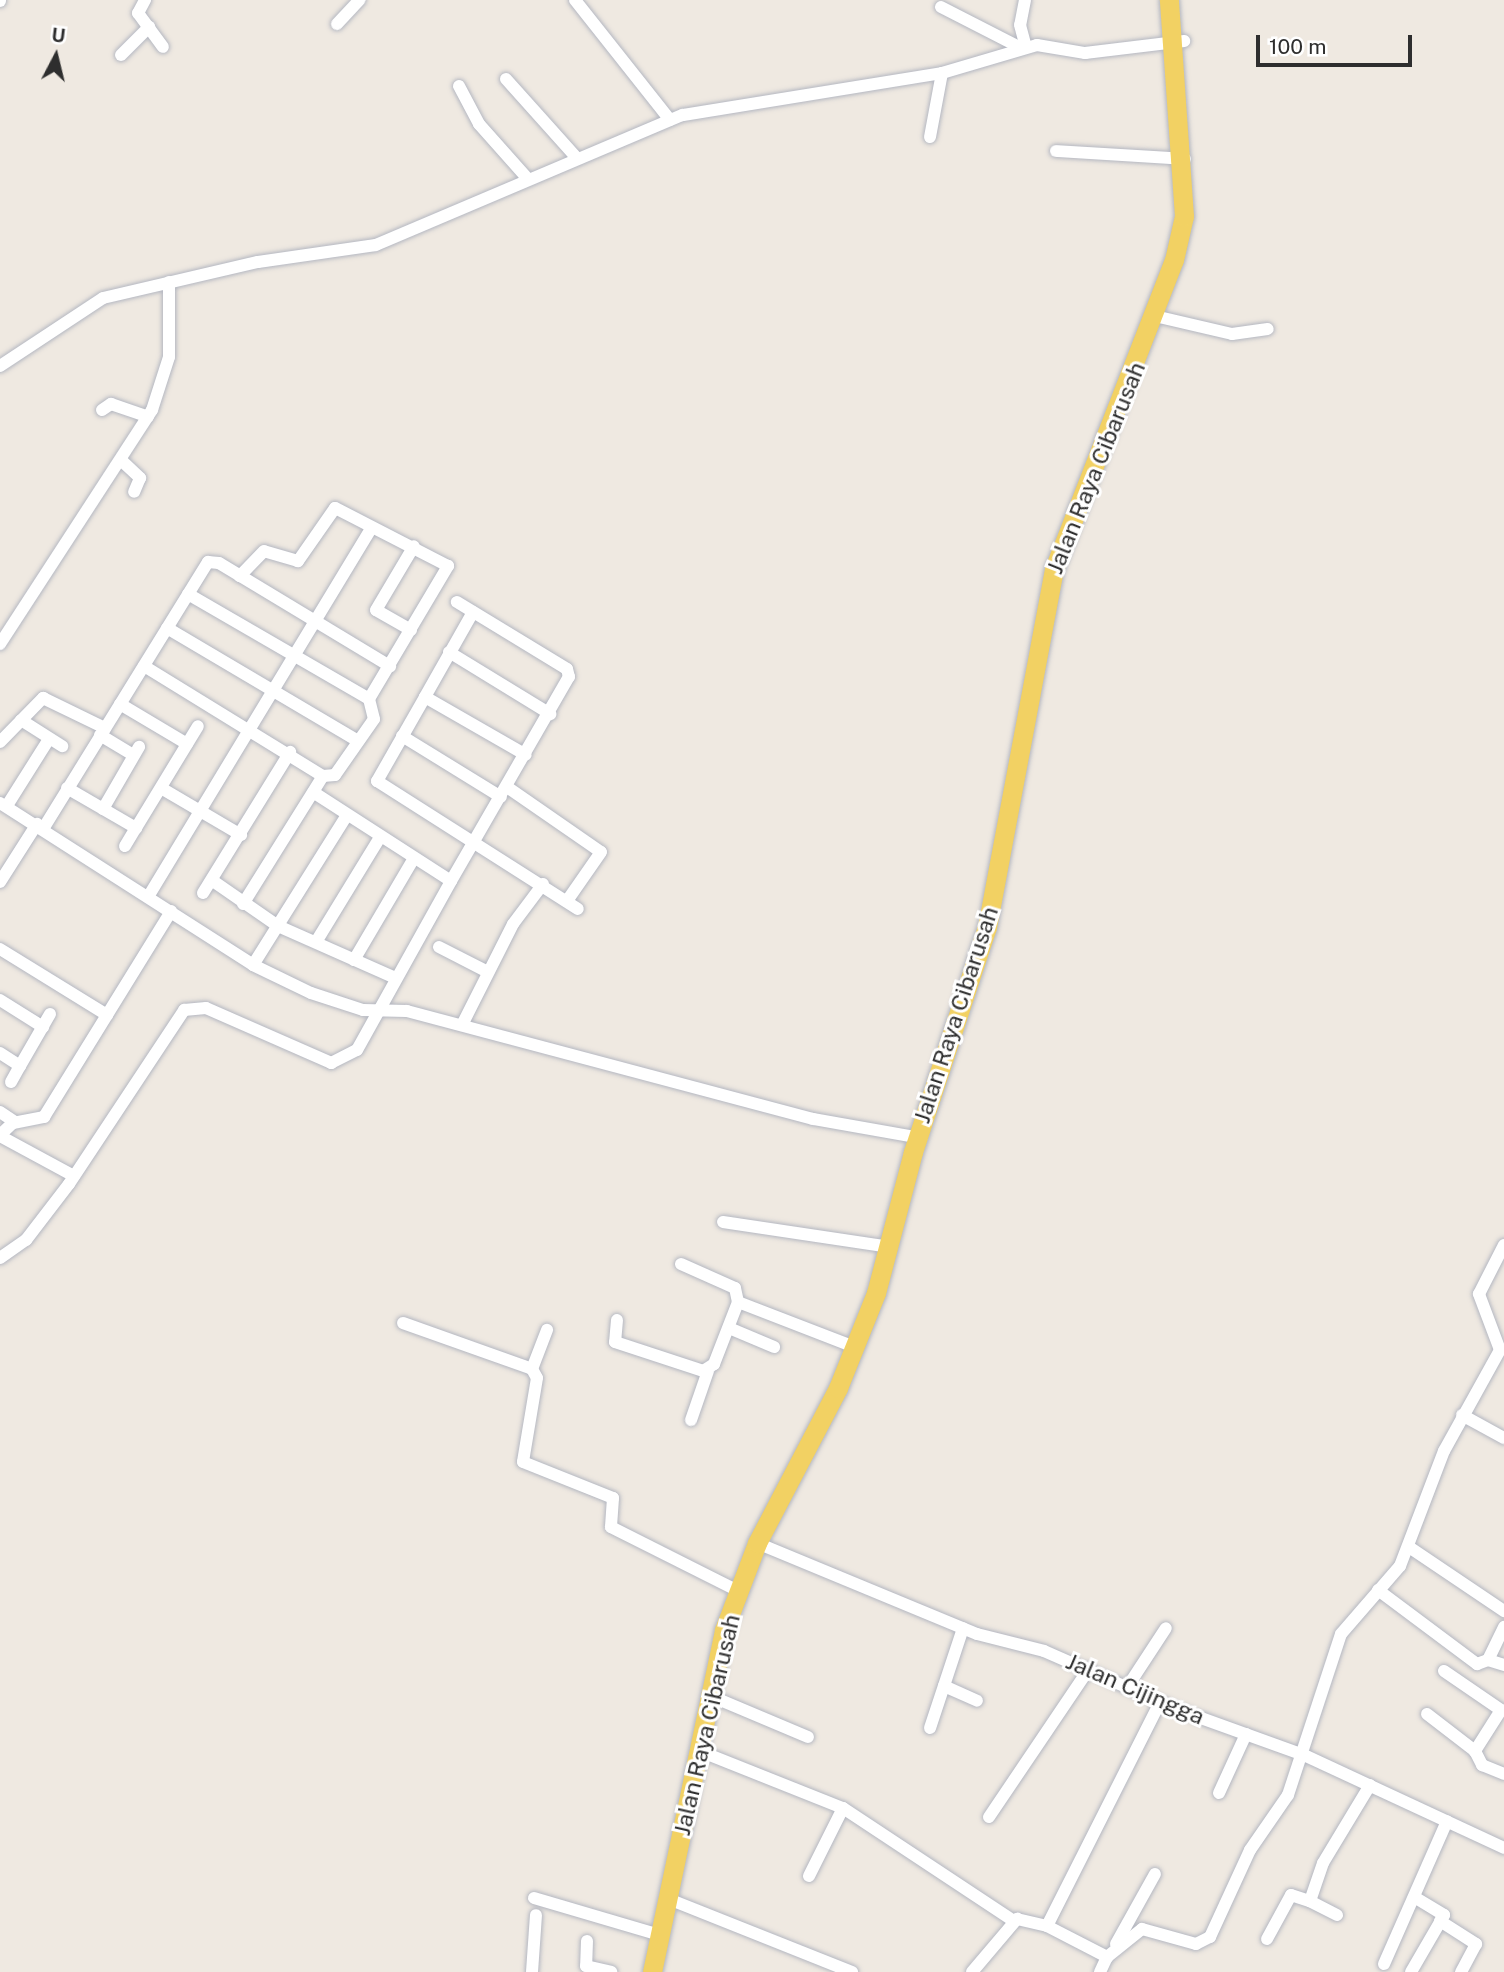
<!DOCTYPE html>
<html>
<head>
<meta charset="utf-8">
<style>
  body { margin:0 }
  #map { position:relative; width:1504px; height:1972px; overflow:hidden; background:#efe9e1; font-family:"Public Sans",sans-serif }
  div>[style] { position:absolute }
  .roads { filter:drop-shadow(0 0 2px #b4b7c1) drop-shadow(0 0 2px #b4b7c1) }
  .street>* { height:12px; margin:-6px; padding:0 6px; transform-origin:6px; border-radius:6px; background:#fff }
  .primary>* { height:19px; margin:-9.5px; padding:0 9.5px; transform-origin:9.5px; border-radius:9.5px; background:#f2d163 }
  span { translate:-50% -50%; white-space:nowrap; text-align:center; line-height:1.15; -webkit-text-stroke:6px #fff; paint-order:stroke }
  .street-label { font-size:23px; color:#2e2e2e }
  .north { position:absolute; left:21px; top:21px; width:70px; height:70px; -webkit-text-stroke:5px #fff; paint-order:stroke; rotate:7deg; font-size:19px; font-weight:700; line-height:28px; text-align:center; color:#2e2e2e }
  .north::after { content:''; display:block; margin:auto; width:24px; height:32px; background:#2e2e2e; clip-path:polygon(50% 0,100% 100%,50% 72%,0 100%) }
  .scale { position:absolute; left:1256px; top:35px; width:156px; height:32px; box-sizing:border-box; border:4px solid #2e2e2e; border-top:0; padding-left:9px; font-size:21px; line-height:24px; white-space:nowrap; color:#2e2e2e; -webkit-text-stroke:5px #fff; paint-order:stroke }
</style>
</head>
<body>
<div id="map">
  <div class="roads">
    <div class="street">
      <i style="left:145px;top:0;width:15px;rotate:118deg"></i>
      <i style="left:138px;top:13px;width:42px;rotate:53.7deg"></i>
      <i style="left:575px;top:0;width:153px;rotate:51.6deg"></i>
      <i style="left:1025px;top:0;width:25px;rotate:101deg"></i>
      <i style="left:1020px;top:25px;width:23px;rotate:75deg"></i>
      <i style="left:0;top:1px;width:1px;rotate:-90deg"></i>
      <i style="left:941px;top:7px;width:90px;rotate:27.1deg"></i>
      <i style="left:337px;top:24px;width:33px;rotate:-47deg"></i>
      <i style="left:121px;top:55px;width:40px;rotate:-45deg"></i>
      <i style="left:506px;top:79px;width:105px;rotate:48.1deg"></i>
      <i style="left:459px;top:86px;width:43px;rotate:62.2deg"></i>
      <i style="left:479px;top:124px;width:71px;rotate:48.4deg"></i>
      <i style="left:930px;top:137px;width:65px;rotate:-79.4deg"></i>
      <i style="left:1056px;top:151px;width:129px;rotate:3.5deg"></i>
      <i style="left:1159px;top:317px;width:75px;rotate:13.1deg"></i>
      <i style="left:1232px;top:334px;width:36px;rotate:-8deg"></i>
      <i style="left:0;top:366px;width:123px;rotate:-33.4deg"></i>
      <i style="left:103px;top:298px;width:159px;rotate:-13.1deg"></i>
      <i style="left:258px;top:262px;width:119px;rotate:-8.2deg"></i>
      <i style="left:376px;top:245px;width:333px;rotate:-23deg"></i>
      <i style="left:683px;top:115px;width:262px;rotate:-9.2deg"></i>
      <i style="left:942px;top:73px;width:99px;rotate:-16.4deg"></i>
      <i style="left:1037px;top:45px;width:49px;rotate:9.5deg"></i>
      <i style="left:1085px;top:53px;width:100px;rotate:-6.9deg"></i>
      <i style="left:102px;top:410px;width:11px;rotate:-34deg"></i>
      <i style="left:111px;top:404px;width:39px;rotate:19deg"></i>
      <i style="left:122px;top:461px;width:25px;rotate:43deg"></i>
      <i style="left:140px;top:478px;width:15px;rotate:113deg"></i>
      <i style="left:188px;top:594px;width:209px;rotate:30.1deg"></i>
      <i style="left:473px;top:612px;width:98px;rotate:119.5deg"></i>
      <i style="left:425px;top:697px;width:116px;rotate:29.9deg"></i>
      <i style="left:167px;top:628px;width:222px;rotate:30.6deg"></i>
      <i style="left:411px;top:630px;width:40px;rotate:-150.3deg"></i>
      <i style="left:376px;top:610px;width:74px;rotate:-59.3deg"></i>
      <i style="left:0;top:644px;width:279px;rotate:-57deg"></i>
      <i style="left:152px;top:410px;width:56px;rotate:-72.2deg"></i>
      <i style="left:169px;top:357px;width:75px;rotate:-90deg"></i>
      <i style="left:449px;top:652px;width:119px;rotate:31.5deg"></i>
      <i style="left:144px;top:666px;width:210px;rotate:31.6deg"></i>
      <i style="left:323px;top:776px;width:12px;rotate:-5deg"></i>
      <i style="left:335px;top:775px;width:68px;rotate:-55.1deg"></i>
      <i style="left:374px;top:719px;width:21px;rotate:-104deg"></i>
      <i style="left:369px;top:699px;width:155px;rotate:-59.3deg"></i>
      <i style="left:448px;top:566px;width:127px;rotate:-152.8deg"></i>
      <i style="left:335px;top:508px;width:65px;rotate:124.9deg"></i>
      <i style="left:298px;top:561px;width:35px;rotate:-164deg"></i>
      <i style="left:264px;top:551px;width:35px;rotate:134deg"></i>
      <i style="left:425px;top:697px;width:97px;rotate:119.7deg"></i>
      <i style="left:377px;top:781px;width:238px;rotate:32.5deg"></i>
      <i style="left:120px;top:704px;width:78px;rotate:30.8deg"></i>
      <i style="left:21px;top:720px;width:49px;rotate:32.4deg"></i>
      <i style="left:100px;top:735px;width:39px;rotate:31deg"></i>
      <i style="left:402px;top:736px;width:116px;rotate:31.6deg"></i>
      <i style="left:0;top:742px;width:62px;rotate:-45.7deg"></i>
      <i style="left:43px;top:698px;width:69px;rotate:25.8deg"></i>
      <i style="left:507px;top:787px;width:114px;rotate:34.7deg"></i>
      <i style="left:601px;top:852px;width:60px;rotate:124.8deg"></i>
      <i style="left:67px;top:788px;width:80px;rotate:30.1deg"></i>
      <i style="left:136px;top:828px;width:119px;rotate:-58.7deg"></i>
      <i style="left:161px;top:788px;width:93px;rotate:30.4deg"></i>
      <i style="left:0;top:803px;width:300px;rotate:32.6deg"></i>
      <i style="left:253px;top:965px;width:64px;rotate:25.8deg"></i>
      <i style="left:311px;top:993px;width:55px;rotate:18.1deg"></i>
      <i style="left:363px;top:1010px;width:44px;rotate:1.3deg"></i>
      <i style="left:407px;top:1011px;width:420px;rotate:14.9deg"></i>
      <i style="left:813px;top:1119px;width:110px;rotate:10deg"></i>
      <i style="left:8px;top:804px;width:77px;rotate:-57.8deg"></i>
      <i style="left:103px;top:809px;width:72px;rotate:-59.9deg"></i>
      <i style="left:43px;top:829px;width:314px;rotate:-58.3deg"></i>
      <i style="left:208px;top:562px;width:11px;rotate:5deg"></i>
      <i style="left:219px;top:563px;width:200px;rotate:31.1deg"></i>
      <i style="left:125px;top:846px;width:21px;rotate:-59deg"></i>
      <i style="left:213px;top:881px;width:79px;rotate:34.7deg"></i>
      <i style="left:278px;top:926px;width:126px;rotate:23.9deg"></i>
      <i style="left:451px;top:881px;width:236px;rotate:-60deg"></i>
      <i style="left:569px;top:677px;width:8px;rotate:-104deg"></i>
      <i style="left:567px;top:669px;width:129px;rotate:-148.7deg"></i>
      <i style="left:0;top:882px;width:69px;rotate:-57.5deg"></i>
      <i style="left:203px;top:893px;width:166px;rotate:-58.3deg"></i>
      <i style="left:148px;top:897px;width:430px;rotate:-58.8deg"></i>
      <i style="left:243px;top:904px;width:151px;rotate:-58deg"></i>
      <i style="left:316px;top:942px;width:123px;rotate:-58.6deg"></i>
      <i style="left:439px;top:947px;width:53px;rotate:27.1deg"></i>
      <i style="left:0;top:949px;width:126px;rotate:31.7deg"></i>
      <i style="left:354px;top:960px;width:118px;rotate:-59.5deg"></i>
      <i style="left:253px;top:965px;width:177px;rotate:-57.9deg"></i>
      <i style="left:0;top:1000px;width:51px;rotate:32.1deg"></i>
      <i style="left:462px;top:1025px;width:113px;rotate:-63.2deg"></i>
      <i style="left:513px;top:924px;width:50px;rotate:-53.1deg"></i>
      <i style="left:0;top:1053px;width:24px;rotate:33deg"></i>
      <i style="left:20px;top:1066px;width:60px;rotate:-60deg"></i>
      <i style="left:11px;top:1082px;width:18px;rotate:-61deg"></i>
      <i style="left:0;top:1112px;width:18px;rotate:34deg"></i>
      <i style="left:0;top:1135px;width:18px;rotate:-43deg"></i>
      <i style="left:13px;top:1123px;width:32px;rotate:-11deg"></i>
      <i style="left:44px;top:1117px;width:242px;rotate:-58.3deg"></i>
      <i style="left:0;top:1136px;width:84px;rotate:28.4deg"></i>
      <i style="left:723px;top:1222px;width:169px;rotate:8.5deg"></i>
      <i style="left:0;top:1258px;width:32px;rotate:-35deg"></i>
      <i style="left:26px;top:1240px;width:71px;rotate:-52.5deg"></i>
      <i style="left:69px;top:1184px;width:209px;rotate:-56.5deg"></i>
      <i style="left:184px;top:1010px;width:22px;rotate:-5deg"></i>
      <i style="left:206px;top:1008px;width:137px;rotate:23.7deg"></i>
      <i style="left:331px;top:1063px;width:29px;rotate:-27deg"></i>
      <i style="left:357px;top:1050px;width:193px;rotate:-60.9deg"></i>
      <i style="left:451px;top:881px;width:164px;rotate:-147.2deg"></i>
      <i style="left:681px;top:1264px;width:59px;rotate:24deg"></i>
      <i style="left:735px;top:1288px;width:14px;rotate:78deg"></i>
      <i style="left:617px;top:1320px;width:22px;rotate:95deg"></i>
      <i style="left:615px;top:1342px;width:93px;rotate:18.2deg"></i>
      <i style="left:703px;top:1371px;width:13px;rotate:-32deg"></i>
      <i style="left:714px;top:1364px;width:66px;rotate:-68.8deg"></i>
      <i style="left:738px;top:1302px;width:128px;rotate:21.1deg"></i>
      <i style="left:403px;top:1323px;width:137px;rotate:19.6deg"></i>
      <i style="left:532px;top:1369px;width:10px;rotate:61deg"></i>
      <i style="left:537px;top:1378px;width:85px;rotate:99.5deg"></i>
      <i style="left:523px;top:1462px;width:97px;rotate:21.8deg"></i>
      <i style="left:613px;top:1498px;width:29px;rotate:94deg"></i>
      <i style="left:611px;top:1527px;width:142px;rotate:26.7deg"></i>
      <i style="left:729px;top:1328px;width:49px;rotate:22.9deg"></i>
      <i style="left:532px;top:1369px;width:42px;rotate:-69deg"></i>
      <i style="left:1462px;top:1415px;width:48px;rotate:28.7deg"></i>
      <i style="left:691px;top:1420px;width:52px;rotate:-70.9deg"></i>
      <i style="left:757px;top:1543px;width:238px;rotate:22.5deg"></i>
      <i style="left:977px;top:1634px;width:69px;rotate:14.2deg"></i>
      <i style="left:1044px;top:1651px;width:144px;rotate:23.7deg"></i>
      <i style="left:1176px;top:1709px;width:136px;rotate:19.8deg"></i>
      <i style="left:1304px;top:1755px;width:221px;rotate:24.9deg"></i>
      <i style="left:1409px;top:1547px;width:115px;rotate:34deg"></i>
      <i style="left:1378px;top:1590px;width:124px;rotate:36.8deg"></i>
      <i style="left:1477px;top:1664px;width:12px;rotate:-20deg"></i>
      <i style="left:1488px;top:1660px;width:17px;rotate:17deg"></i>
      <i style="left:1488px;top:1660px;width:37px;rotate:-64deg"></i>
      <i style="left:1444px;top:1671px;width:69px;rotate:34.4deg"></i>
      <i style="left:1501px;top:1710px;width:49px;rotate:122.4deg"></i>
      <i style="left:1475px;top:1751px;width:16px;rotate:63deg"></i>
      <i style="left:1482px;top:1765px;width:24px;rotate:22deg"></i>
      <i style="left:944px;top:1686px;width:36px;rotate:24deg"></i>
      <i style="left:1128px;top:1686px;width:69px;rotate:-56.8deg"></i>
      <i style="left:713px;top:1697px;width:103px;rotate:22.8deg"></i>
      <i style="left:1427px;top:1714px;width:61px;rotate:37.6deg"></i>
      <i style="left:930px;top:1728px;width:105px;rotate:-71.7deg"></i>
      <i style="left:702px;top:1752px;width:152px;rotate:21.7deg"></i>
      <i style="left:843px;top:1808px;width:203px;rotate:33.5deg"></i>
      <i style="left:1219px;top:1793px;width:65px;rotate:-65.4deg"></i>
      <i style="left:989px;top:1817px;width:179px;rotate:-56deg"></i>
      <i style="left:809px;top:1876px;width:76px;rotate:-63.4deg"></i>
      <i style="left:534px;top:1898px;width:131px;rotate:16.4deg"></i>
      <i style="left:671px;top:1900px;width:195px;rotate:21.7deg"></i>
      <i style="left:1337px;top:1915px;width:30px;rotate:-153deg"></i>
      <i style="left:1310px;top:1901px;width:40px;rotate:-71.1deg"></i>
      <i style="left:1323px;top:1863px;width:91px;rotate:-58.9deg"></i>
      <i style="left:1440px;top:1921px;width:43px;rotate:32.6deg"></i>
      <i style="left:1476px;top:1944px;width:32px;rotate:118deg"></i>
      <i style="left:1047px;top:1926px;width:251px;rotate:-63.2deg"></i>
      <i style="left:1267px;top:1939px;width:50px;rotate:-61.4deg"></i>
      <i style="left:1291px;top:1895px;width:20px;rotate:18deg"></i>
      <i style="left:587px;top:1941px;width:25px;rotate:92deg"></i>
      <i style="left:586px;top:1966px;width:26px;rotate:13deg"></i>
      <i style="left:1116px;top:1944px;width:80px;rotate:-60.9deg"></i>
      <i style="left:1384px;top:1964px;width:156px;rotate:-66.2deg"></i>
      <i style="left:532px;top:1972px;width:57px;rotate:-86deg"></i>
      <i style="left:972px;top:1972px;width:70px;rotate:-49.7deg"></i>
      <i style="left:1017px;top:1919px;width:31px;rotate:13deg"></i>
      <i style="left:1047px;top:1926px;width:68px;rotate:27.3deg"></i>
      <i style="left:1107px;top:1957px;width:45px;rotate:-38.7deg"></i>
      <i style="left:1142px;top:1929px;width:56px;rotate:15.5deg"></i>
      <i style="left:1196px;top:1944px;width:16px;rotate:-27deg"></i>
      <i style="left:1210px;top:1937px;width:96px;rotate:-65.3deg"></i>
      <i style="left:1250px;top:1850px;width:67px;rotate:-55.4deg"></i>
      <i style="left:1288px;top:1795px;width:169px;rotate:-71.8deg"></i>
      <i style="left:1341px;top:1634px;width:90px;rotate:-49.1deg"></i>
      <i style="left:1400px;top:1566px;width:123px;rotate:-69.1deg"></i>
      <i style="left:1444px;top:1451px;width:115px;rotate:-61deg"></i>
      <i style="left:1500px;top:1350px;width:60px;rotate:-110.6deg"></i>
      <i style="left:1479px;top:1294px;width:55px;rotate:-63deg"></i>
      <i style="left:1100px;top:1972px;width:17px;rotate:-65deg"></i>
      <i style="left:1411px;top:1972px;width:66px;rotate:-59.9deg"></i>
      <i style="left:1444px;top:1915px;width:35px;rotate:-149deg"></i>
    </div>
    <div class="primary">
      <i style="left:652px;top:1972px;width:349px;rotate:-78.1deg"></i>
      <i style="left:724px;top:1630px;width:93px;rotate:-69.2deg"></i>
      <i style="left:757px;top:1543px;width:175px;rotate:-62.4deg"></i>
      <i style="left:838px;top:1388px;width:102px;rotate:-68.2deg"></i>
      <i style="left:876px;top:1293px;width:146px;rotate:-75.3deg"></i>
      <i style="left:913px;top:1152px;width:237px;rotate:-71.8deg"></i>
      <i style="left:987px;top:927px;width:364px;rotate:-79.4deg"></i>
      <i style="left:1054px;top:569px;width:331px;rotate:-68.8deg"></i>
      <i style="left:1174px;top:260px;width:45px;rotate:-77.2deg"></i>
      <i style="left:1184px;top:216px;width:217px;rotate:-94deg"></i>
    </div>
  </div>
  <div class="street-label">
    <span style="left:1096px;top:468px;rotate:-68deg">Jalan Raya Cibarusah</span>
    <span style="left:956px;top:1015px;rotate:-72deg">Jalan Raya Cibarusah</span>
    <span style="left:1135px;top:1689px;rotate:23deg">Jalan Cijingga</span>
    <span style="left:707px;top:1725px;rotate:-77deg">Jalan Raya Cibarusah</span>
  </div>
  <div class="north">U</div>
  <div class="scale">100 m</div>
</div>
</body>
</html>
